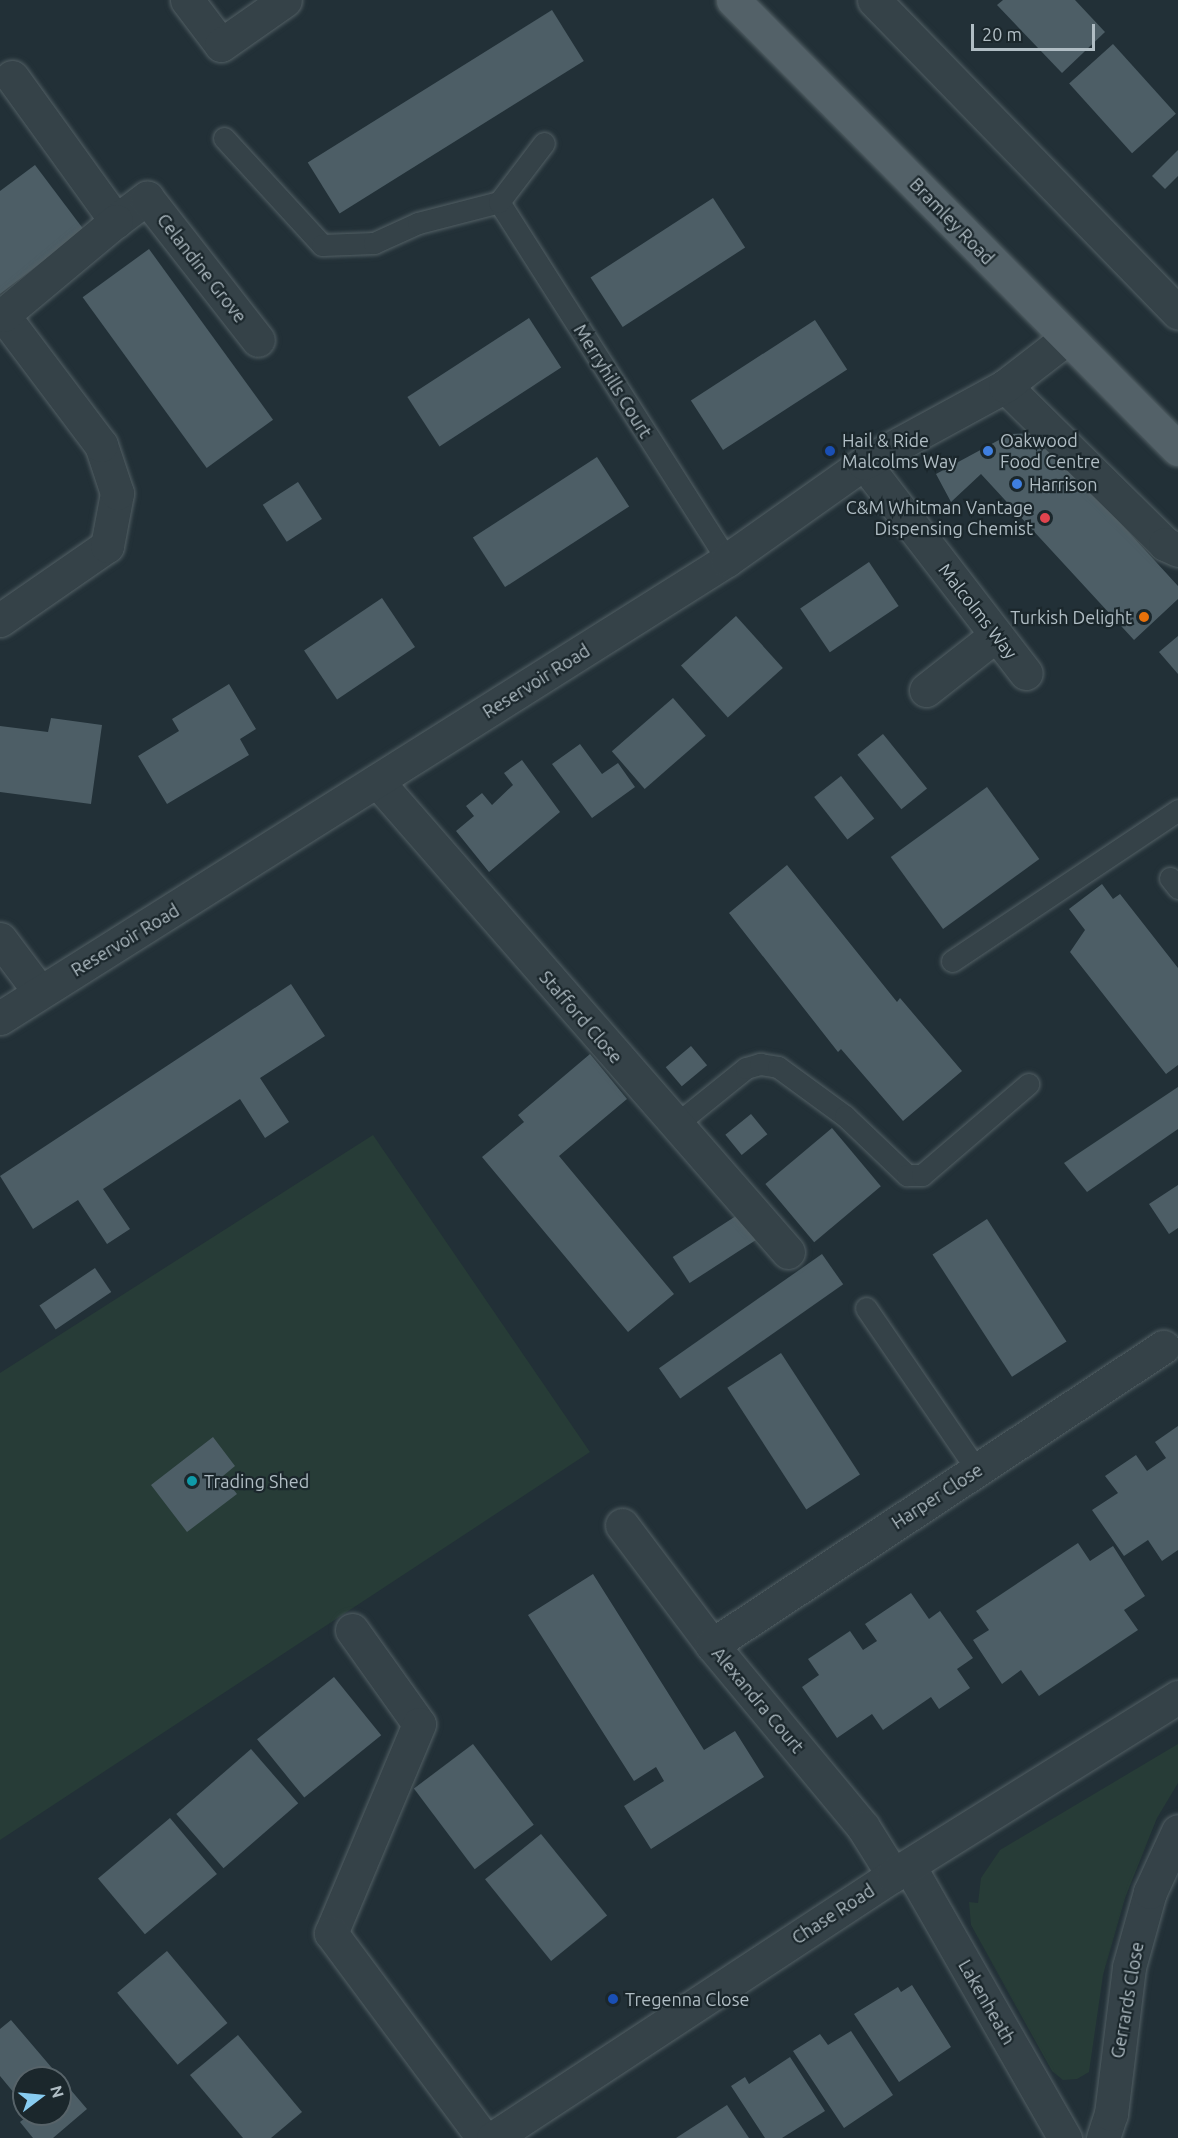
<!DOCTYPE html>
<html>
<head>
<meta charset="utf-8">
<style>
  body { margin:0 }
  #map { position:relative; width:1178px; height:2138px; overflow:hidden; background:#223037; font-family:Ubuntu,sans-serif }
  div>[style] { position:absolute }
  .green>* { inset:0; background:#273c37 }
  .building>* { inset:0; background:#4d5e66; transform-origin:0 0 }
  .roads { filter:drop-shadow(0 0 2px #536065) drop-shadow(0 0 2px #536065) }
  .service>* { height:21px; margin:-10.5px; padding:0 10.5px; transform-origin:10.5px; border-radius:10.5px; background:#354248 }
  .minor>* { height:33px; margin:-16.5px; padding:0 16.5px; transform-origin:16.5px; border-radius:16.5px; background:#354248 }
  .tertiary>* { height:33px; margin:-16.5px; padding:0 16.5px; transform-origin:16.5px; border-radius:16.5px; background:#354248 }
  .primary>* { height:33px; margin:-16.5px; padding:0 16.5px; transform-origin:16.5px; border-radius:16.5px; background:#536168 }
  .dots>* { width:16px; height:16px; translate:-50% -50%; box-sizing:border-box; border:3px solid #1b272c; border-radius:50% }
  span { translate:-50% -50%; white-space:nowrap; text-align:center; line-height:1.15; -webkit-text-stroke:4.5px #1b272c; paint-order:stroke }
  .street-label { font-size:18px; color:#b0bdc4 }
  .poi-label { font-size:18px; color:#b0bdc4 }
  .left { translate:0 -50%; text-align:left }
  .right { translate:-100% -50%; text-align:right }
  .north { position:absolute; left:12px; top:2066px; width:60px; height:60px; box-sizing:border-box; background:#1b272c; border:2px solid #576369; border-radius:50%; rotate:74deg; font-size:16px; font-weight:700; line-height:24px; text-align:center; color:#b0bdc4 }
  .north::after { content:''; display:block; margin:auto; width:21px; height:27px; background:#88ccf1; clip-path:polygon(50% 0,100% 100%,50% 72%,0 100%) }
  .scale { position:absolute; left:971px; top:24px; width:124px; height:27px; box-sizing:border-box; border:3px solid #b0bdc4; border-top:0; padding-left:8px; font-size:18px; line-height:21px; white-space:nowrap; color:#b0bdc4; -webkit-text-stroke:4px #1b272c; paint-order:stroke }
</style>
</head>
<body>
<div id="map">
  <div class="green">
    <i style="clip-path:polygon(373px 1135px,590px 1452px,0 1840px,0 1373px)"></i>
    <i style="clip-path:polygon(1178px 1744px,1178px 1783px,1157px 1818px,1125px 1898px,1103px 1975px,1089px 2072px,1077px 2079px,1063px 2080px,1052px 2071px,971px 1925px,969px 1902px,978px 1903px,981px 1878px,1000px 1850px)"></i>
  </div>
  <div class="building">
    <i style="clip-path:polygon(1003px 0,1075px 0,1105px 32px,1062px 73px,997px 5px)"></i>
    <i style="left:552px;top:10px;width:60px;height:288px;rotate:58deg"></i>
    <i style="left:1113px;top:44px;width:94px;height:59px;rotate:48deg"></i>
    <i style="clip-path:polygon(1178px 150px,1178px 176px,1165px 189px,1152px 176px)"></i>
    <i style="clip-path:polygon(35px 165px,84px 230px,0 294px,0 191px)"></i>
    <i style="left:713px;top:198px;width:59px;height:146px;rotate:57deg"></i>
    <i style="left:149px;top:249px;width:211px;height:82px;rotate:54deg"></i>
    <i style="left:529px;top:318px;width:59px;height:145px;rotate:57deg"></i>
    <i style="left:815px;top:320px;width:59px;height:148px;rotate:57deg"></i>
    <i style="clip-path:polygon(1038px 433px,1178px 586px,1178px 599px,1134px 640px,981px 474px,951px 502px,936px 474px,1010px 434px)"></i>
    <i style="left:597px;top:457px;width:59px;height:148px;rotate:57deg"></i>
    <i style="left:298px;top:482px;width:44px;height:42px;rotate:57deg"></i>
    <i style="left:869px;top:562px;width:53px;height:83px;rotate:56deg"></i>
    <i style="left:382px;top:598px;width:59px;height:94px;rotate:56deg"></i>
    <i style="left:736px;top:616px;width:70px;height:74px;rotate:48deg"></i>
    <i style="clip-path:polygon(1178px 636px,1178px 674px,1159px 652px)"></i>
    <i style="clip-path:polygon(229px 684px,256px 729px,240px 739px,249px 755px,167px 804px,138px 756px,179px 731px,172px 719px)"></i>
    <i style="left:673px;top:698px;width:50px;height:81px;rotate:49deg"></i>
    <i style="clip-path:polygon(51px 718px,102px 725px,91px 804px,0 792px,0 726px,48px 732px)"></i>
    <i style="left:883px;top:734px;width:70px;height:33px;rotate:51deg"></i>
    <i style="clip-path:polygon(580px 744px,602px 774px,618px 763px,635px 787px,592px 818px,552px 764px)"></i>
    <i style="clip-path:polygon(522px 760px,560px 812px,489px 872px,456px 831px,474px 816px,466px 806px,482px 793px,492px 805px,513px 785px,504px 773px)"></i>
    <i style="left:841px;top:776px;width:54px;height:34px;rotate:52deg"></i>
    <i style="left:987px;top:787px;width:89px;height:119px;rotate:54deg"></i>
    <i style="clip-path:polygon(787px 865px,897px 1002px,900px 998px,962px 1071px,903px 1121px,841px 1049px,838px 1052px,729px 913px)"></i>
    <i style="clip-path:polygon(1102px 884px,1113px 899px,1120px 894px,1178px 968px,1178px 1065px,1166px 1074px,1070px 952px,1085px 930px,1069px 909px)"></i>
    <i style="clip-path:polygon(291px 984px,325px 1036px,260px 1078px,289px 1122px,265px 1138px,240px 1099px,103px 1189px,130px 1229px,107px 1244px,78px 1200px,33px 1229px,0 1176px)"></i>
    <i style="left:691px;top:1046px;width:25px;height:33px;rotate:50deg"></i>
    <i style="clip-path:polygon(590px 1054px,627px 1099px,559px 1156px,674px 1294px,628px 1332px,482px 1157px,524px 1122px,518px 1115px)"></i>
    <i style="clip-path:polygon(1178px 1087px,1178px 1129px,1087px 1192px,1064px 1163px)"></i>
    <i style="left:751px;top:1114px;width:26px;height:33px;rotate:51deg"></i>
    <i style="left:832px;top:1128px;width:76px;height:87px;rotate:50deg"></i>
    <i style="clip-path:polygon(1178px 1185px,1178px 1228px,1169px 1234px,1149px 1204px)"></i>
    <i style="left:739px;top:1214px;width:31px;height:79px;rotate:57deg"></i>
    <i style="left:987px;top:1219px;width:146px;height:65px;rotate:57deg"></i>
    <i style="left:822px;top:1254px;width:37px;height:199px;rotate:55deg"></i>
    <i style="left:95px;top:1268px;width:29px;height:67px;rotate:56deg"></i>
    <i style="left:781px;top:1353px;width:145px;height:64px;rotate:57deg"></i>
    <i style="clip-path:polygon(1178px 1426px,1178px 1550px,1162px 1561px,1148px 1540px,1124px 1556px,1092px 1510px,1118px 1493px,1105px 1476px,1136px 1455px,1147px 1471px,1166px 1458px,1155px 1442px)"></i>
    <i style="clip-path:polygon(213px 1437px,235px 1466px,223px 1476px,237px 1494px,187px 1532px,151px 1485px)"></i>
    <i style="clip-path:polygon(1078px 1543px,1090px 1561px,1113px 1546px,1145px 1596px,1124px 1610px,1138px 1630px,1039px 1696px,1021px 1670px,1002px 1684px,973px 1640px,989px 1630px,976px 1611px)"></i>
    <i style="clip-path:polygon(593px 1574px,704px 1750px,735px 1731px,764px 1777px,651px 1849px,624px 1806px,664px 1781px,656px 1767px,634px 1781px,528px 1615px)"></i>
    <i style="clip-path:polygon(911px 1593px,929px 1619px,940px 1611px,973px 1658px,957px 1669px,970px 1688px,939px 1709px,931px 1697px,883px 1730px,872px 1714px,837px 1738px,802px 1687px,819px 1675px,808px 1659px,850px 1631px,863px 1650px,877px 1641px,865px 1624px)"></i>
    <i style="left:334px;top:1677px;width:75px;height:99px;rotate:51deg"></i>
    <i style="left:473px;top:1744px;width:101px;height:74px;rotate:53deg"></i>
    <i style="left:251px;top:1749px;width:72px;height:99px;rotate:49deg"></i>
    <i style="left:170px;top:1818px;width:73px;height:94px;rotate:50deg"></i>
    <i style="left:541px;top:1834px;width:105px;height:72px;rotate:51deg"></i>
    <i style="left:167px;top:1951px;width:94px;height:65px;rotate:50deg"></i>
    <i style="clip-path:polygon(912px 1985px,951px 2047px,899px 2082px,854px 2014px,898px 1987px,901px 1992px)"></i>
    <i style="clip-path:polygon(11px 2020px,87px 2109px,53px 2138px,33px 2138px,20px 2122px,30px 2114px,60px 2114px,60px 2078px,24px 2078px,24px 2105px,0 2076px,0 2029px)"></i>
    <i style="clip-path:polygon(851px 2031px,893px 2095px,844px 2128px,793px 2051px,820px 2034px,828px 2045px)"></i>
    <i style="clip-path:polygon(238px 2035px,302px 2112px,271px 2138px,243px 2138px,190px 2075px)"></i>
    <i style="clip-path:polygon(790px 2057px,825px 2111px,782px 2138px,765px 2138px,731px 2086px,745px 2077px,749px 2084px)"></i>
    <i style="clip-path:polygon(727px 2105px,749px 2138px,676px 2138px)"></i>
  </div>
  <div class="roads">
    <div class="service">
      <i style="left:224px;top:138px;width:145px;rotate:47.5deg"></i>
      <i style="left:322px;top:245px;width:52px;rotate:-2.2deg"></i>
      <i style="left:374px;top:243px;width:48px;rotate:-24.4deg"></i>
      <i style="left:418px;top:223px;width:84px;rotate:-14.5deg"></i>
      <i style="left:499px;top:202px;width:424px;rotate:57.5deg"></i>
      <i style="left:499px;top:202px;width:74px;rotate:-52.7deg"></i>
      <i style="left:1170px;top:878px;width:13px;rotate:51deg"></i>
      <i style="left:952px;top:961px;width:272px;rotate:-33.7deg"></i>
      <i style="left:674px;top:1126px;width:92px;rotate:-38.9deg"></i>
      <i style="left:746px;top:1068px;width:15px;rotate:-16deg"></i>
      <i style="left:760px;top:1064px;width:18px;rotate:9deg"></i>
      <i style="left:778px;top:1067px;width:83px;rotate:36.2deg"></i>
      <i style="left:845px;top:1116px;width:86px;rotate:43.6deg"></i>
      <i style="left:907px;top:1175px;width:15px"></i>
      <i style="left:922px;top:1175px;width:140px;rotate:-40.6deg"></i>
      <i style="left:866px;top:1308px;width:196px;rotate:55.6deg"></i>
    </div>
    <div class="minor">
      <i style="left:187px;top:0;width:56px;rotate:52.9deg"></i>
      <i style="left:221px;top:45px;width:78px;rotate:-35.1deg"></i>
      <i style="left:874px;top:0;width:436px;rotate:45.8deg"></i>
      <i style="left:12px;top:77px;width:178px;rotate:54.2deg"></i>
      <i style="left:116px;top:221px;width:39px;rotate:-37deg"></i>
      <i style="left:147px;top:198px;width:180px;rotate:52deg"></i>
      <i style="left:1005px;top:386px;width:225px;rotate:44.6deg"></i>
      <i style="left:1165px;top:544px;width:14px;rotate:25deg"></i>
      <i style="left:864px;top:463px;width:265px;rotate:52.4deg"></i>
      <i style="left:0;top:620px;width:130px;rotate:-34.7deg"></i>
      <i style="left:107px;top:546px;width:54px;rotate:-79.3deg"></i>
      <i style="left:117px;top:493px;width:51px;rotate:-108.4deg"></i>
      <i style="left:101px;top:445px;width:163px;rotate:-127deg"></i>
      <i style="left:3px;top:315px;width:147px;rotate:-39.8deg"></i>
      <i style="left:926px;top:690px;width:89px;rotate:-38.2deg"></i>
      <i style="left:377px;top:781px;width:625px;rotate:48.89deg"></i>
      <i style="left:0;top:939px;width:65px;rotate:53.1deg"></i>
      <i style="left:0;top:1018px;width:859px;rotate:-32.21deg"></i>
      <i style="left:727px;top:560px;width:168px;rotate:-35.3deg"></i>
      <i style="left:864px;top:463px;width:161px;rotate:-28.6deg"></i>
      <i style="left:1005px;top:386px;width:78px;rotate:-37.7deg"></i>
      <i style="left:622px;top:1525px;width:150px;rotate:53.1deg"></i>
      <i style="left:712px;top:1645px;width:236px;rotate:50.3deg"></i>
      <i style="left:863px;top:1827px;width:57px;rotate:58deg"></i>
      <i style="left:352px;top:1630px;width:115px;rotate:54.5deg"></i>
      <i style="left:419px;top:1724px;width:227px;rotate:112.8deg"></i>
      <i style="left:331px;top:1933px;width:255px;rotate:53.4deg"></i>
      <i style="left:712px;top:1645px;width:541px;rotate:-33.45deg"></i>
      <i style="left:909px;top:1866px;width:314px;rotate:60.2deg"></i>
      <i style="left:1103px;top:2138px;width:25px;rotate:-72deg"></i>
      <i style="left:1111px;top:2114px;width:148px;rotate:-83deg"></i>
      <i style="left:1129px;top:1967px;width:78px;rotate:-74.4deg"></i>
      <i style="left:1150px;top:1892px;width:67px;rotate:-65.3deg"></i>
    </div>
    <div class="tertiary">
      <i style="left:493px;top:2138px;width:479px;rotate:-33.3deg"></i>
      <i style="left:893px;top:1875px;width:336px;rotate:-32deg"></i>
    </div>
    <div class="primary">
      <i style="left:733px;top:0;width:632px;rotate:45.26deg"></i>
    </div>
  </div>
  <div class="dots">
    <i style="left:830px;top:451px;background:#1a4fb4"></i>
    <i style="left:988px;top:451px;background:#3f7fe0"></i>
    <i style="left:1017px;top:484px;background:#3f7fe0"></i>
    <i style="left:1045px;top:518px;background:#e0444e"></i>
    <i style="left:1144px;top:617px;background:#e8710a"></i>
    <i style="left:192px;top:1481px;background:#0f9aa8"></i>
    <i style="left:613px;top:1999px;background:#1a4fb4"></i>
  </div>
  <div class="street-label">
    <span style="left:952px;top:221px;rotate:46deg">Bramley Road</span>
    <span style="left:202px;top:268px;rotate:52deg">Celandine Grove</span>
    <span style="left:613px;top:381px;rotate:58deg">Merryhills Court</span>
    <span style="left:978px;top:611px;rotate:52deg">Malcolms Way</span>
    <span style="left:536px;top:681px;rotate:-32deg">Reservoir Road</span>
    <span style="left:125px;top:940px;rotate:-31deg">Reservoir Road</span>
    <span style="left:581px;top:1017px;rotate:49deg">Stafford Close</span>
    <span style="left:937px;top:1496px;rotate:-33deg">Harper Close</span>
    <span style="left:758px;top:1700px;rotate:50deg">Alexandra Court</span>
    <span style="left:833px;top:1914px;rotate:-33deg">Chase Road</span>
    <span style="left:1127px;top:2000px;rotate:-80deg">Gerrards Close</span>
    <span style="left:987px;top:2002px;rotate:60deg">Lakenheath</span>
  </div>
  <div class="poi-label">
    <span class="left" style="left:842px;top:451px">Hail &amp; Ride<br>Malcolms Way</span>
    <span class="left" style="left:1000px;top:451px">Oakwood<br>Food Centre</span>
    <span class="left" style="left:1029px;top:484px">Harrison</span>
    <span class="right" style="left:1033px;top:518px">C&amp;M Whitman Vantage<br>Dispensing Chemist</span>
    <span class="right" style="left:1132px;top:617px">Turkish Delight</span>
    <span class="left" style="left:204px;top:1481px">Trading Shed</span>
    <span class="left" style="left:625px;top:1999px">Tregenna Close</span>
  </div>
  <div class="north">N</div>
  <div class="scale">20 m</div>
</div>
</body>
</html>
